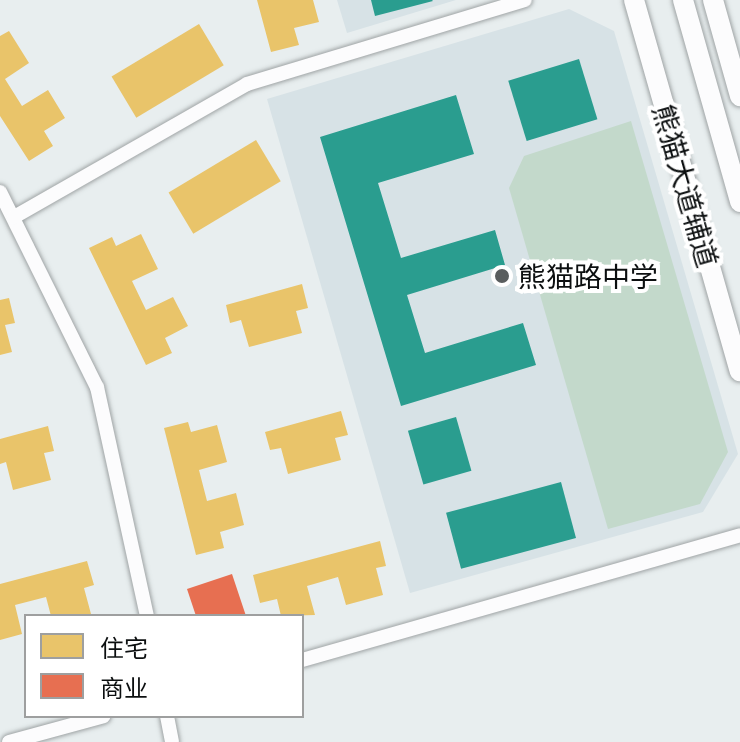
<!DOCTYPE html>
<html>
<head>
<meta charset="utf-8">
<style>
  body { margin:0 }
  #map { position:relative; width:740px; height:742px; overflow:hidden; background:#e8eeef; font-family:"Noto Sans","Noto Sans SC",sans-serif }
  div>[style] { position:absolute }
  .built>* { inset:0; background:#d7e2e6 }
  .green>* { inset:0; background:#c3d9cb }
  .homes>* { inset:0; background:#e9c46a; transform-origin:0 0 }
  .shops>* { inset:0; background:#e76f51 }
  .schools>* { inset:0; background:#2a9d8f; transform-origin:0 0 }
  .roads { filter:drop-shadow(0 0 2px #9fa4a5) drop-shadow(0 0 2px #9fa4a5) }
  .street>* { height:14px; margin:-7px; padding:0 7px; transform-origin:7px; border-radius:7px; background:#fcfcfd }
  .secondary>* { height:20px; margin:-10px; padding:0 10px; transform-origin:10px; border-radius:10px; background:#fcfcfd }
  .dots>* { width:22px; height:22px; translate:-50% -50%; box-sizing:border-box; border:4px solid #fff; border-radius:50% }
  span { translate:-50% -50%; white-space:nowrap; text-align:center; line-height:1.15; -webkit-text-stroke:8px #fff; paint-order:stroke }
  .street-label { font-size:28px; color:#0c0f10 }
  .poi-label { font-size:28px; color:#0c0f10 }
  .left { translate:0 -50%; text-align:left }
  .legend { position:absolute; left:24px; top:614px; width:280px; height:104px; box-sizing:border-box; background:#fff; border:2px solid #9e9f9f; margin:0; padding:10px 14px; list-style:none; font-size:24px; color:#0c0f10 }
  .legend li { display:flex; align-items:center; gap:16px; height:40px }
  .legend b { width:40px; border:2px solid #9e9f9f }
</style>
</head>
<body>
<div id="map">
  <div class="built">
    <i style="clip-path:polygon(337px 0,456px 0,347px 33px)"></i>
    <i style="clip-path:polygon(569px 9px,614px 31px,738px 454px,703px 512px,410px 593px,267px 99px)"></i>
  </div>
  <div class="green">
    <i style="clip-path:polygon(631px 121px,728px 452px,700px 504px,608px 529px,509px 188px,524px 156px)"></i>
  </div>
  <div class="homes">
    <i style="clip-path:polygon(257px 0,313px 0,319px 22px,294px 28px,299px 45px,271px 52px)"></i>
    <i style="left:199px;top:24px;width:48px;height:102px;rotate:59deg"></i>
    <i style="clip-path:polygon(9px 31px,29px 63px,5px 79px,22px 106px,48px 90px,65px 118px,44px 131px,53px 146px,29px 161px,0 116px,0 36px)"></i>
    <i style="left:256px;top:140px;width:48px;height:102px;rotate:59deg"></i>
    <i style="clip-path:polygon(141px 234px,158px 269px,132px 281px,146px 310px,173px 297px,188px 326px,165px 338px,172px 353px,146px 365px,89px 248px,112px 237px,116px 246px)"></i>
    <i style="clip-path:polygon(302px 284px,308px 308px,296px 311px,302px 333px,249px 347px,241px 320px,230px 323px,226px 305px)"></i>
    <i style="clip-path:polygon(9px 298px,15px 323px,5px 325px,12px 352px,0 355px,0 300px)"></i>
    <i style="clip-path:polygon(341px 411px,348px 435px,335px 438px,341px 460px,288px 474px,281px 448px,270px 450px,265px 432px)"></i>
    <i style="clip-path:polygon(188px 422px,191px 432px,217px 425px,227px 462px,199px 470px,207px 501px,236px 493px,244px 525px,220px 532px,224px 548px,196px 555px,164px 428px)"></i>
    <i style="clip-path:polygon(48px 426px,54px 451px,44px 453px,51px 480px,13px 490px,6px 462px,0 464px,0 439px)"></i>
    <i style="clip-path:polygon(380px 541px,386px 566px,376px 568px,383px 595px,346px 605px,338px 577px,307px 586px,315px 615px,281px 616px,277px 599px,260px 603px,253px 575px)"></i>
    <i style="clip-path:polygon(87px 561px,94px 585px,84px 588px,91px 614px,51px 616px,46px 597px,15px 605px,22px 634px,0 640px,0 584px)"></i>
  </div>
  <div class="shops">
    <i style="clip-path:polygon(232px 574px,246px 616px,196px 616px,187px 589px)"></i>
  </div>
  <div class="schools">
    <i style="clip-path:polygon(371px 0,432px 0,433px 1px,375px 16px)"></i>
    <i style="left:579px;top:59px;width:63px;height:74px;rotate:73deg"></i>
    <i style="clip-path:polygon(456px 95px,474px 154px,378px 183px,401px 258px,495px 230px,505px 265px,407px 295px,425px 353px,523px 323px,536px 365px,401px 406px,320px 137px)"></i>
    <i style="left:456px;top:417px;width:56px;height:50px;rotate:74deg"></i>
    <i style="left:561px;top:482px;width:58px;height:119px;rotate:75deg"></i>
  </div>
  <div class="roads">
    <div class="street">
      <i style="left:0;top:192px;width:218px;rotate:63.6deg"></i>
      <i style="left:97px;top:387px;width:234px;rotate:77.7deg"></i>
      <i style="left:14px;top:217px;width:268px;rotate:-29.7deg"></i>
      <i style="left:247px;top:84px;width:290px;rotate:-16.8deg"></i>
      <i style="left:302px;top:660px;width:455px;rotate:-15.9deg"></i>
      <i style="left:167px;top:716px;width:26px;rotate:79deg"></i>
      <i style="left:9px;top:742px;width:98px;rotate:-15.3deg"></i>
    </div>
    <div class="secondary">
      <i style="left:634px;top:0;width:386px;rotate:74.1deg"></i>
      <i style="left:683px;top:0;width:210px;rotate:74.2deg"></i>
      <i style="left:713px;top:0;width:100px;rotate:74.3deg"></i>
    </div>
  </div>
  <div class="dots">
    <i style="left:502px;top:276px;background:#595d5e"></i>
  </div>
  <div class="street-label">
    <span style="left:686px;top:186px;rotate:74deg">熊猫大道辅道</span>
  </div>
  <div class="poi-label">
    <span class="left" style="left:518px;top:276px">熊猫路中学</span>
  </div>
  <ul class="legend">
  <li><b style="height:22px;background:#e9c46a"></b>住宅</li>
  <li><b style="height:22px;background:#e76f51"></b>商业</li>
  </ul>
</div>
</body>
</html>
